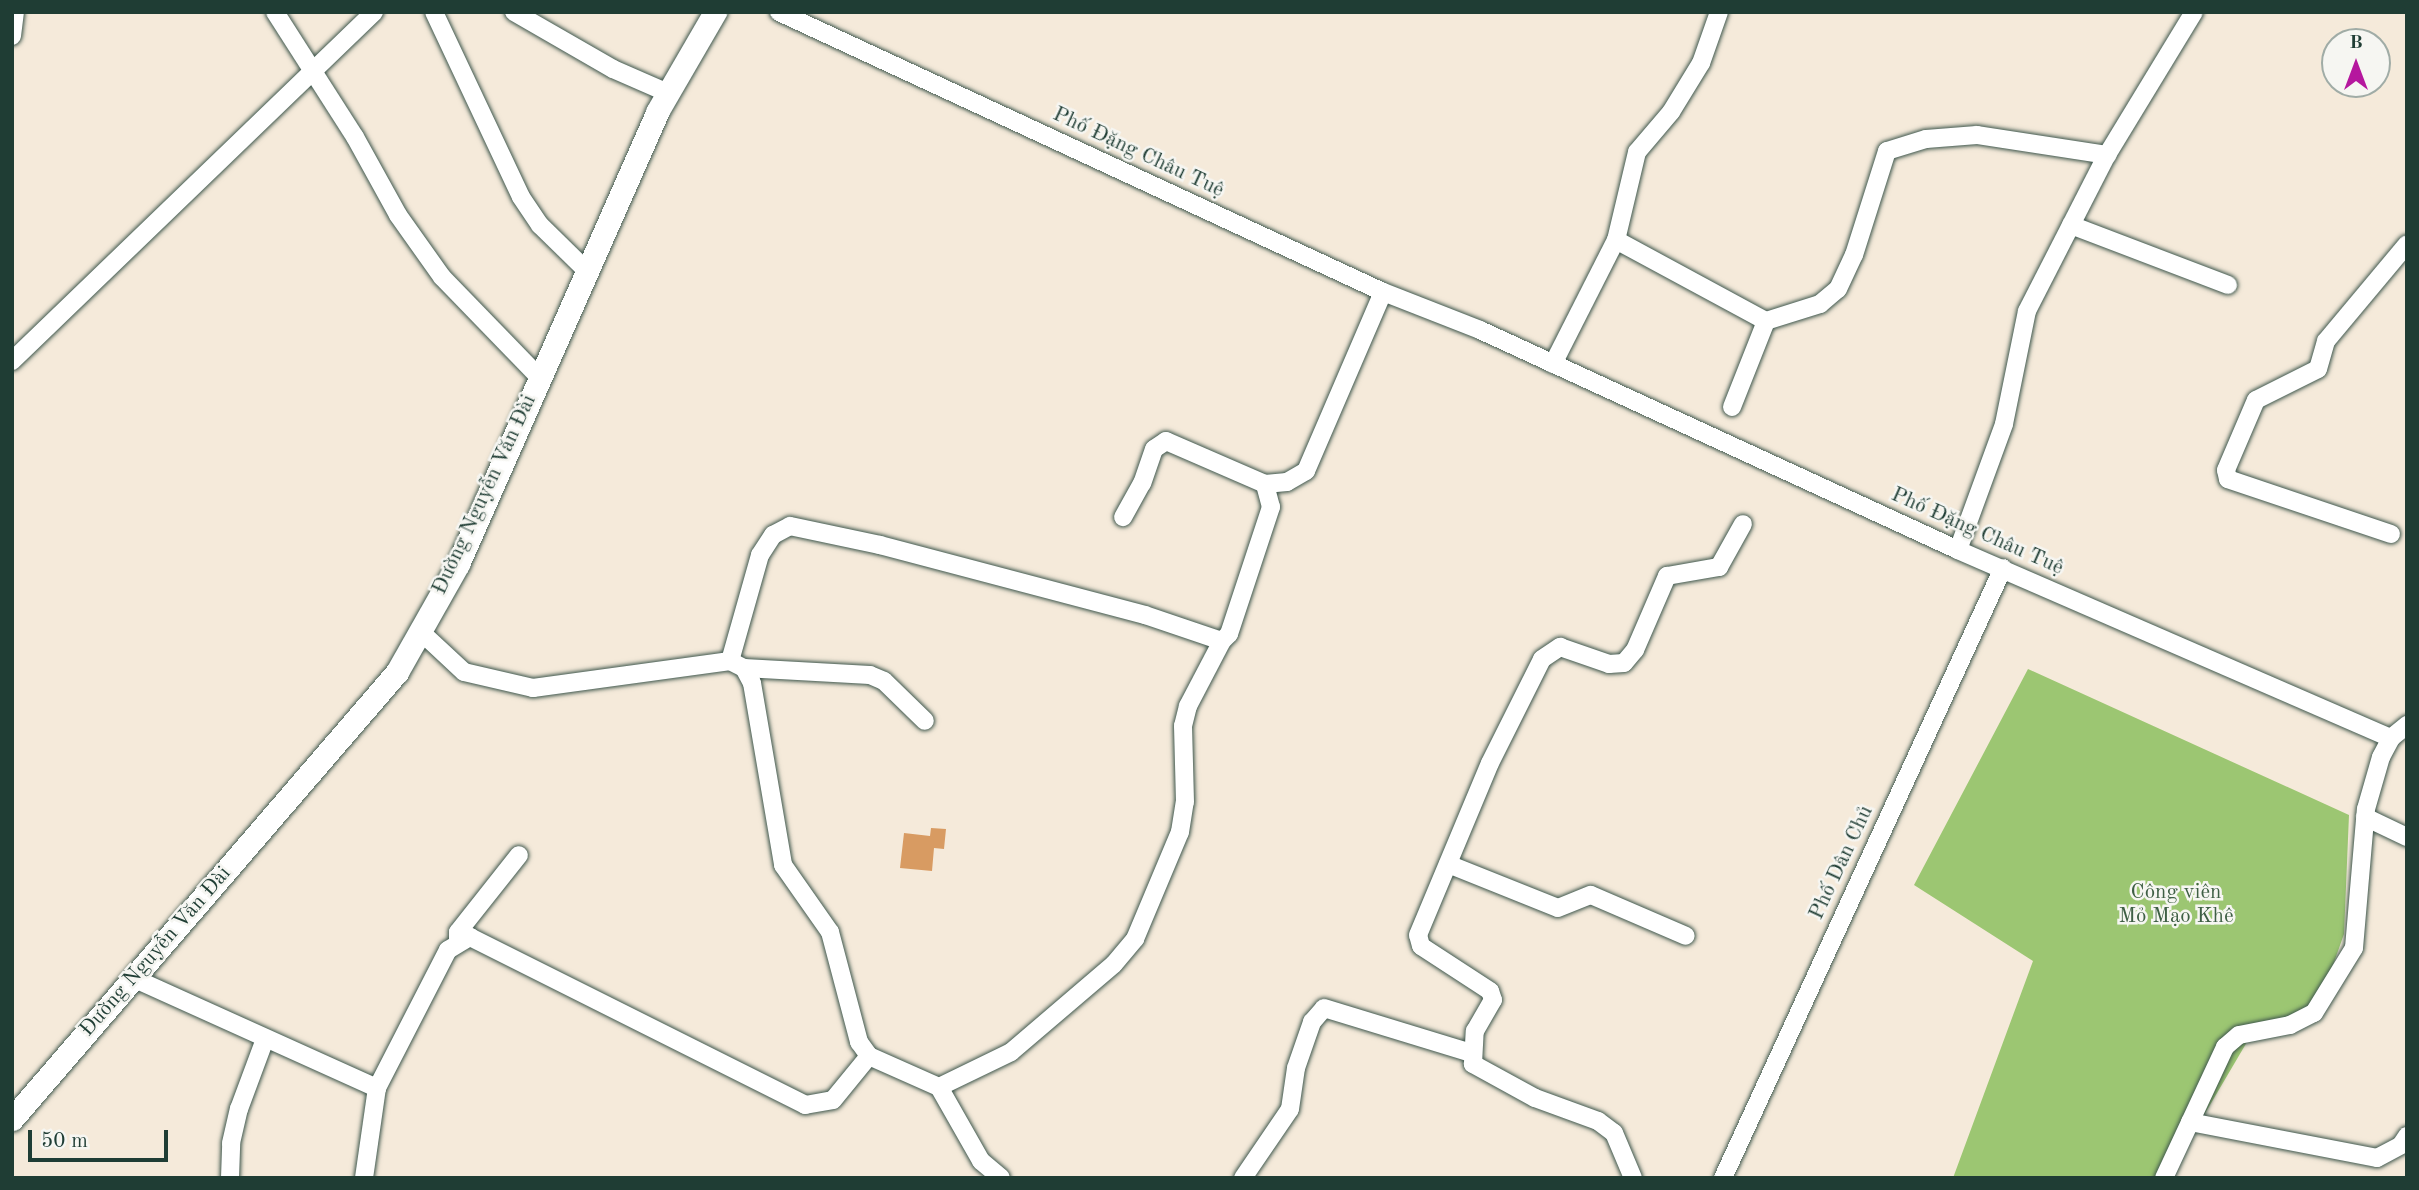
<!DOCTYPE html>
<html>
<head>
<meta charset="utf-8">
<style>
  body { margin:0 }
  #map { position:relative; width:2419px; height:1190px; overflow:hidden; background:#f5eada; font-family:"Old Standard TT",serif }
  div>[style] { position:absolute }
  .green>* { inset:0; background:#9cc672 }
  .building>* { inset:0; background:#d89b62 }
  .roads { filter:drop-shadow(0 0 2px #3f574d) drop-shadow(0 0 2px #3f574d) }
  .minor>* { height:18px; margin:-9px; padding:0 9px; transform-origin:9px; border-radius:9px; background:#fff }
  .tertiary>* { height:23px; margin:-11.5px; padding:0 11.5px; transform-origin:11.5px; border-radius:11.5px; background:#fff }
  span { translate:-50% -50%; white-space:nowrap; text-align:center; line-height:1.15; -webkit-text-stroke:5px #f6f6f2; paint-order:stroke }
  .street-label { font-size:21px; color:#1f3d34 }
  .park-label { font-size:21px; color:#3e5f44 }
  .frame { position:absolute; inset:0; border:14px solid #1f3d34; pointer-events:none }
  .north { position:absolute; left:2321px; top:28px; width:70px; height:70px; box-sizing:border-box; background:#f6f6f2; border:2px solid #a0aca6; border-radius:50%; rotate:0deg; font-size:19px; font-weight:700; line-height:28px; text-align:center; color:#1f3d34 }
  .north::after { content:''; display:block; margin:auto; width:24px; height:32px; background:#b5179e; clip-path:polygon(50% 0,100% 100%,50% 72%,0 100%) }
  .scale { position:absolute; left:28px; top:1130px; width:140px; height:32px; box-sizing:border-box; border:4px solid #1f3d34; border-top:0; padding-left:9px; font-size:21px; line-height:24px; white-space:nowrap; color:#1f3d34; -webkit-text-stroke:5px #f6f6f2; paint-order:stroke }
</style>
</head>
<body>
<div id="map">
  <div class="green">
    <i style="clip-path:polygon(2028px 669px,2349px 815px,2344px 934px,2315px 1016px,2247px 1042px,2167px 1178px,1953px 1178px,2033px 961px,1914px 885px)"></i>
  </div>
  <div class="building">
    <i style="clip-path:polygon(931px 828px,946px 829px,944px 849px,934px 848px,932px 871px,900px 868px,904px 833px,930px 836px)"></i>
  </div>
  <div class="roads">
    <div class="minor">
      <i style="left:275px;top:12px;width:148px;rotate:57.4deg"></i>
      <i style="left:355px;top:137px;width:89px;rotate:61.1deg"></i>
      <i style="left:398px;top:215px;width:76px;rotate:54.6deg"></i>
      <i style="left:442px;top:277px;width:139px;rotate:45.9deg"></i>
      <i style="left:434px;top:12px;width:204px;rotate:64.8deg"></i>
      <i style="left:521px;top:197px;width:34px;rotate:56deg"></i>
      <i style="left:540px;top:225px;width:64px;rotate:44.4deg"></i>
      <i style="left:514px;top:12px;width:114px;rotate:29.9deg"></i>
      <i style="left:613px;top:69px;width:60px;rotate:23.6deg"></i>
      <i style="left:779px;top:12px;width:666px;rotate:24.87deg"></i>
      <i style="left:1383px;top:292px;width:104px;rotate:21.4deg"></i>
      <i style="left:1480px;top:330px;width:526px;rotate:24.71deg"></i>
      <i style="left:1958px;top:550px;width:472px;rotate:23.5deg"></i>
      <i style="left:1719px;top:12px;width:54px;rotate:109.4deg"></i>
      <i style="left:1701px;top:63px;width:57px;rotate:121.5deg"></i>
      <i style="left:1671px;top:112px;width:52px;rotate:130.4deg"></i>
      <i style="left:1637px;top:152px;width:90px;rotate:103.4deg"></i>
      <i style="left:1616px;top:240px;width:170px;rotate:28.4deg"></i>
      <i style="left:1766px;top:321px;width:57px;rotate:-17.5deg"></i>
      <i style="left:1820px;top:304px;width:23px;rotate:-40deg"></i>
      <i style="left:1838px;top:289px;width:38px;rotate:-65deg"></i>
      <i style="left:1854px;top:255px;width:109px;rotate:-72.4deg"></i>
      <i style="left:1887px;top:151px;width:41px;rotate:-17.1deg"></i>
      <i style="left:1926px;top:139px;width:51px;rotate:-4.5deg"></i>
      <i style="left:1977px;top:135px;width:132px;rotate:8.7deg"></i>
      <i style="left:2107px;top:155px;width:167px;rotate:-58.7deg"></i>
      <i style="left:12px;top:36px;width:24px;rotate:-83deg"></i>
      <i style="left:2071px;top:225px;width:168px;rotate:20.9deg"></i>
      <i style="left:12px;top:361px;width:503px;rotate:-43.95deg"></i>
      <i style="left:1553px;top:364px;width:139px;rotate:-63.1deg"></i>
      <i style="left:1732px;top:407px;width:92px;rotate:-68.4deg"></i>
      <i style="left:1265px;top:484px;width:22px;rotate:-5deg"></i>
      <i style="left:1287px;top:482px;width:22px;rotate:-30deg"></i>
      <i style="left:1306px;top:471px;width:195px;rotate:-66.7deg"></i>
      <i style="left:2391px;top:534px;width:172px;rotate:-161.4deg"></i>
      <i style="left:2228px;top:479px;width:9px;rotate:-103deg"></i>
      <i style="left:2226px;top:470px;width:76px;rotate:-66.8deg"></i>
      <i style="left:2256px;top:400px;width:69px;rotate:-26.6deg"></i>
      <i style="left:2318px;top:369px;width:29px;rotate:-74deg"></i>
      <i style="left:2326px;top:341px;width:126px;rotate:-50.1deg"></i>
      <i style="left:1958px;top:550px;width:134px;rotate:-69.9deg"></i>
      <i style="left:2004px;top:424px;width:115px;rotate:-78.5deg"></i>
      <i style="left:2027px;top:311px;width:175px;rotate:-62.9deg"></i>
      <i style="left:420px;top:631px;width:60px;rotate:43deg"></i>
      <i style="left:464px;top:672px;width:71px;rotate:13.1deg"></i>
      <i style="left:533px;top:688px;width:199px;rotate:-7.8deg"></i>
      <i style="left:730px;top:661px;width:16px;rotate:27deg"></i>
      <i style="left:744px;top:668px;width:17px;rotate:62deg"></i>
      <i style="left:752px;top:683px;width:185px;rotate:80.3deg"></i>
      <i style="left:783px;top:865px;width:82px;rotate:55deg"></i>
      <i style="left:830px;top:932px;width:114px;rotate:75.2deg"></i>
      <i style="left:859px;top:1042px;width:17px;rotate:54deg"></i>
      <i style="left:869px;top:1056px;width:77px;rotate:23.9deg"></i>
      <i style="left:939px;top:1087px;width:85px;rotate:60.4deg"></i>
      <i style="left:981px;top:1161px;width:26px;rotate:40deg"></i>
      <i style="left:730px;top:661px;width:110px;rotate:-74.2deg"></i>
      <i style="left:760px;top:555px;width:24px;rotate:-57deg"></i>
      <i style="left:773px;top:535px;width:19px;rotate:-28deg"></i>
      <i style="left:790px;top:526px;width:92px;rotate:11.9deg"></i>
      <i style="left:880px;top:545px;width:274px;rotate:14.8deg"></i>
      <i style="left:1145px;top:615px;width:81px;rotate:18.7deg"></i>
      <i style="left:1222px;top:641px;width:10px;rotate:-45deg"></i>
      <i style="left:1229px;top:634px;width:134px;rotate:-71.7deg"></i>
      <i style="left:1271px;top:507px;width:24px;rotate:-105deg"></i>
      <i style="left:1265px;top:484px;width:108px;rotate:-156.5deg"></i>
      <i style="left:1166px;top:441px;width:14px;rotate:146deg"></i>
      <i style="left:1154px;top:449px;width:36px;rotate:109deg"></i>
      <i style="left:1142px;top:483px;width:39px;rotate:119deg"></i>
      <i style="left:744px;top:668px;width:126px;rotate:3.2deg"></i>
      <i style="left:870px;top:675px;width:15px;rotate:23deg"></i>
      <i style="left:884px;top:681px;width:57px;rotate:44.3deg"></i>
      <i style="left:2365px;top:817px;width:47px;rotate:25.5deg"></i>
      <i style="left:1448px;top:864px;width:118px;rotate:21.8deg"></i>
      <i style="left:1558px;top:908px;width:35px;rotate:-22deg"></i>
      <i style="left:1591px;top:895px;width:103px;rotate:23.3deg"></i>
      <i style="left:458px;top:941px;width:9px;rotate:-90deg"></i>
      <i style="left:458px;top:932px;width:98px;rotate:-51.6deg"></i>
      <i style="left:133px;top:978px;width:268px;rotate:24.3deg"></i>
      <i style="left:377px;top:1088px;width:155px;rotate:-62.8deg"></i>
      <i style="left:448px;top:950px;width:26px;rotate:-31deg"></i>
      <i style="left:470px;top:937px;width:375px;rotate:26.6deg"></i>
      <i style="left:805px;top:1105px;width:28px;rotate:-10deg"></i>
      <i style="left:833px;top:1100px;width:57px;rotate:-50.7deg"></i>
      <i style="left:939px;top:1087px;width:80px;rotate:-25.9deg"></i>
      <i style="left:1011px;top:1052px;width:135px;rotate:-40.5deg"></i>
      <i style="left:1114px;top:964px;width:33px;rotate:-50deg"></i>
      <i style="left:1135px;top:939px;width:116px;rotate:-67.2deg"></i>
      <i style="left:1180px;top:832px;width:30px;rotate:-81deg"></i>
      <i style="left:1185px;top:802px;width:76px;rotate:-91.5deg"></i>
      <i style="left:1183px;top:726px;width:21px;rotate:-76deg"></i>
      <i style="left:1188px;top:706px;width:73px;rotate:-62.4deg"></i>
      <i style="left:2190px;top:1122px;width:190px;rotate:10.9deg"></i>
      <i style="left:2377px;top:1158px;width:27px;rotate:-28deg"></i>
      <i style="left:2401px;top:1145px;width:11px;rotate:-56deg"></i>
      <i style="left:230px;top:1178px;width:35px;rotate:-88deg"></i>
      <i style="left:231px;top:1143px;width:35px;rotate:-77deg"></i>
      <i style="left:239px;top:1109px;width:75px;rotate:-69.6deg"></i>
      <i style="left:364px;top:1178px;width:91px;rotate:-81.8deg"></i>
      <i style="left:1243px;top:1178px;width:83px;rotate:-55.7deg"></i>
      <i style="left:1290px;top:1109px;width:41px;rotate:-81.7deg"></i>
      <i style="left:1296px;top:1068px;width:49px;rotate:-70.8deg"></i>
      <i style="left:1312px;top:1022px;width:18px;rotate:-49deg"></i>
      <i style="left:1324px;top:1008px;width:154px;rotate:17deg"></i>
      <i style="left:1633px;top:1178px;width:49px;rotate:-112.9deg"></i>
      <i style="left:1614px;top:1133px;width:20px;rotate:-143deg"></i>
      <i style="left:1598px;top:1121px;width:67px;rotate:-159.9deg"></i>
      <i style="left:1535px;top:1098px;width:71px;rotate:-151.3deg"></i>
      <i style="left:1473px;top:1064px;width:33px;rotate:-87deg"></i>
      <i style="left:1475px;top:1031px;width:36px;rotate:-60deg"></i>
      <i style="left:1493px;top:1000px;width:9px;rotate:-108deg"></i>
      <i style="left:1490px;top:991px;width:82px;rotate:-146.9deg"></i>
      <i style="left:1421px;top:946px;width:11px;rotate:-105deg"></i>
      <i style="left:1418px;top:935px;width:186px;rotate:-67.3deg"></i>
      <i style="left:1490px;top:763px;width:116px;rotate:-63.4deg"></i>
      <i style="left:1542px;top:659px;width:22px;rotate:-34deg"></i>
      <i style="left:1560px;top:647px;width:52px;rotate:19.1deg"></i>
      <i style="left:1609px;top:664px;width:15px;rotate:-4deg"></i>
      <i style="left:1624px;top:663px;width:17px;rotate:-50deg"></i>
      <i style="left:1635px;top:650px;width:81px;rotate:-66.6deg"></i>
      <i style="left:1667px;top:576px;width:53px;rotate:-9.8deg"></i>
      <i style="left:1719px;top:567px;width:49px;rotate:-60.8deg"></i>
      <i style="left:1723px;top:1178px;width:671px;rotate:-65.34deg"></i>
      <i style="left:2164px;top:1178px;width:145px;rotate:-65deg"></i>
      <i style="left:2225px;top:1047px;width:18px;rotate:-41deg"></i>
      <i style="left:2239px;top:1035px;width:52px;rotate:-11.1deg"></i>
      <i style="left:2290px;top:1025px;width:27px;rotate:-27deg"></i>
      <i style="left:2314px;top:1013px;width:76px;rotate:-58.4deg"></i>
      <i style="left:2354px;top:948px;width:140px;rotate:-85.1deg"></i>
      <i style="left:2366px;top:809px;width:54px;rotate:-73.9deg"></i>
      <i style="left:2381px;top:757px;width:21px;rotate:-62deg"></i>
      <i style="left:2391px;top:738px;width:21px;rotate:-39deg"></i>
    </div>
    <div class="tertiary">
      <i style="left:12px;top:1119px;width:590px;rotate:-49.26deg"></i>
      <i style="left:397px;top:672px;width:124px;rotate:-60.5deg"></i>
      <i style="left:458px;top:564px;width:494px;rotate:-66.2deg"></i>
      <i style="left:657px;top:112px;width:116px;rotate:-59.9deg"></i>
    </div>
  </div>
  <div class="street-label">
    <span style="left:1138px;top:153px;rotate:25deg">Phố Đặng Châu Tuệ</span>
    <span style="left:485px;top:495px;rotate:-65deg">Đường Nguyễn Văn Đài</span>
    <span style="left:1977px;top:532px;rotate:24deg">Phố Đặng Châu Tuệ</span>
    <span style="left:1842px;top:863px;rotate:-65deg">Phố Dân Chủ</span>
    <span style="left:156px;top:952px;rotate:-49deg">Đường Nguyễn Văn Đài</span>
  </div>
  <div class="park-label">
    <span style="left:2176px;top:905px">Công viên<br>Mỏ Mạo Khê</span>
  </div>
  <div class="frame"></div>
  <div class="north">B</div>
  <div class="scale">50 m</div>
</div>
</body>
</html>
